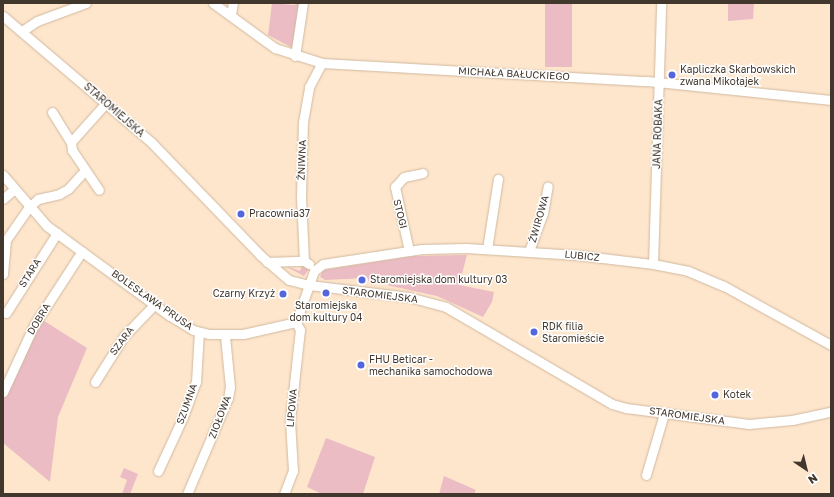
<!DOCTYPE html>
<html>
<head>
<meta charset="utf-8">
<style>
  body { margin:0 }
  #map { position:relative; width:834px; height:497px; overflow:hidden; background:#fee6cc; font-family:"Golos Text",sans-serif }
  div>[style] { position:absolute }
  .green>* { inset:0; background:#ebbcc4; transform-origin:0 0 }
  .roads { filter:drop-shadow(0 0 1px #d0b9a0) drop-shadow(0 0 1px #d0b9a0) }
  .minor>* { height:9px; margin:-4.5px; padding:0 4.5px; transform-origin:4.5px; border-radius:4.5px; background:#fff }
  .dots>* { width:11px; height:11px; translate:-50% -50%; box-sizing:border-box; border:2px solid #fff; border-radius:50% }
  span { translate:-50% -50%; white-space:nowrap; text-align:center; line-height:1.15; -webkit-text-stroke:3px #fff; paint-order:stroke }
  .poi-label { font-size:10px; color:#41372d }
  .left { translate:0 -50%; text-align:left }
  .right { translate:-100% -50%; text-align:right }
  .street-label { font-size:10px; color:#41372d }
  .frame { position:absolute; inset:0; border:4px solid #41372d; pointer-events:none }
  .north { position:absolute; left:786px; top:449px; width:40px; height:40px; -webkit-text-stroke:3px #fff; paint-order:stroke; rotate:145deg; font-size:11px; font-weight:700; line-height:16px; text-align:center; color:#41372d }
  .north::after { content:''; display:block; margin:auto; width:14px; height:18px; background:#41372d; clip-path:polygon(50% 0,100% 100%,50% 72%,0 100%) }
</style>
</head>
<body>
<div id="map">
  <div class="green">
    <i style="clip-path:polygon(272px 3px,293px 5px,300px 3px,293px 48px,268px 35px)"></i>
    <i style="left:545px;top:3px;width:27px;height:64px"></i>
    <i style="clip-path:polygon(728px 3px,754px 3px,753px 19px,728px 21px)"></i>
    <i style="clip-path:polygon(467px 255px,459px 285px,494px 292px,492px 302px,483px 317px,437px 296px,368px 281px,368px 278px,325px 280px,320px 277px,323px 270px,413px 256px)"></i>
    <i style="clip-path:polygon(283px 265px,300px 271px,302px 265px,309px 269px,304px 276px)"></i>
    <i style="clip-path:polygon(41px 319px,87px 348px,58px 417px,50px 482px,3px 443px,3px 399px,22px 354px)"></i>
    <i style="clip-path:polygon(326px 438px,375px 457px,363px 494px,322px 494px,307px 487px)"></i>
    <i style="clip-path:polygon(124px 468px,138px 474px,130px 494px,122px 494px,127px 480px,120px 477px)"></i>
    <i style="clip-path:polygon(444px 476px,476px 490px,474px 494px,439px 494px)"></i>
  </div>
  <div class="roads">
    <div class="minor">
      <i style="left:213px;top:3px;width:77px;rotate:36deg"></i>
      <i style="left:275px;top:48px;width:49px;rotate:17.7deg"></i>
      <i style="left:322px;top:63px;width:325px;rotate:3.2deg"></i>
      <i style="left:647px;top:81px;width:185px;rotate:5.9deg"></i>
      <i style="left:231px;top:14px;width:11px;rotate:-80deg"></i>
      <i style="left:3px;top:16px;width:194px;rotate:40.4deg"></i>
      <i style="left:151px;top:142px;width:157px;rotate:46deg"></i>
      <i style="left:260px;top:255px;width:38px;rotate:41deg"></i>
      <i style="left:289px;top:280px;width:21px;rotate:14deg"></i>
      <i style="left:309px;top:285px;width:101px;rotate:6.8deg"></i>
      <i style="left:409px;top:297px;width:38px;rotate:15deg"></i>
      <i style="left:446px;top:307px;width:192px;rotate:30.3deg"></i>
      <i style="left:612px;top:404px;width:15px;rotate:16deg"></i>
      <i style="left:626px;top:408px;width:124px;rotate:7.4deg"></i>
      <i style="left:749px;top:424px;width:43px;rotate:-5.3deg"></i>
      <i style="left:792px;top:420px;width:40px;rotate:-12deg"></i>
      <i style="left:22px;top:31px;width:18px;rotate:-34deg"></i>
      <i style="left:37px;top:21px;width:52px;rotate:-20.2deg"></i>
      <i style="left:295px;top:56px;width:54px;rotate:-81.4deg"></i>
      <i style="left:52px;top:112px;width:36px;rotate:58deg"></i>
      <i style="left:71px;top:142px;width:8px;rotate:83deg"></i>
      <i style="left:72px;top:150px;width:48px;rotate:56deg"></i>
      <i style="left:71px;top:142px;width:52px;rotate:-48.1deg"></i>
      <i style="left:3px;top:175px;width:67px;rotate:49.2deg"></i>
      <i style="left:47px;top:226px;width:152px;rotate:36.2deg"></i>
      <i style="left:170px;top:316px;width:27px;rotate:31deg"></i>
      <i style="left:193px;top:330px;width:16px;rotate:14deg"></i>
      <i style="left:209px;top:334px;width:34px"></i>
      <i style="left:243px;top:334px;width:54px;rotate:-12.8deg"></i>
      <i style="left:296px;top:322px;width:54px;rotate:-70.6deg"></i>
      <i style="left:314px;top:271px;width:11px;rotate:-38deg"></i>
      <i style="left:323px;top:264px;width:100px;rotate:-8.6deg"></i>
      <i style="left:422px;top:249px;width:44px;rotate:-1.3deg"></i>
      <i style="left:466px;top:248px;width:111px;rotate:3.6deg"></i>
      <i style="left:577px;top:255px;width:77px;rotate:6.8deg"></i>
      <i style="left:653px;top:264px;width:36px;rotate:11deg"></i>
      <i style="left:688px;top:271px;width:39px;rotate:23deg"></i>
      <i style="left:724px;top:286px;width:122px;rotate:28.9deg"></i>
      <i style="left:3px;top:199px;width:13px;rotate:-42deg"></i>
      <i style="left:487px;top:249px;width:71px;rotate:-81.1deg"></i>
      <i style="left:409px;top:251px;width:66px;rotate:-102.3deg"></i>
      <i style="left:395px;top:187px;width:13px;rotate:-48deg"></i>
      <i style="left:404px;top:177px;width:19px;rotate:-12deg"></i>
      <i style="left:529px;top:251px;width:40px;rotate:-69.8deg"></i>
      <i style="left:543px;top:213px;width:27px;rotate:-80deg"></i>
      <i style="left:304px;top:261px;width:64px;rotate:-92.7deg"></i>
      <i style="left:301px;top:197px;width:75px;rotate:-88.5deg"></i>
      <i style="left:303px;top:122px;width:36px;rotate:-80deg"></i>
      <i style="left:309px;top:87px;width:27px;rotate:-62deg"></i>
      <i style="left:267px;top:262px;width:37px;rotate:-2deg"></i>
      <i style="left:304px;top:261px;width:6px;rotate:31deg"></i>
      <i style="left:653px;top:264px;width:261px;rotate:-88.2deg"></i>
      <i style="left:3px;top:274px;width:34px;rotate:-85deg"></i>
      <i style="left:6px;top:240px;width:40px;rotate:-55.1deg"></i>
      <i style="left:29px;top:207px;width:12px;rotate:-42deg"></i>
      <i style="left:38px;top:199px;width:22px;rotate:-13deg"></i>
      <i style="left:59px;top:194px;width:10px;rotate:-29deg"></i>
      <i style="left:68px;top:189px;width:25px;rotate:-48deg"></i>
      <i style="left:6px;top:313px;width:95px;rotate:-57.5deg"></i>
      <i style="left:95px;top:382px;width:54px;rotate:-57.8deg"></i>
      <i style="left:124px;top:336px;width:45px;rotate:-45.9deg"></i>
      <i style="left:3px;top:392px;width:74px;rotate:-65.2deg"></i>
      <i style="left:34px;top:325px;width:88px;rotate:-57deg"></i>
      <i style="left:158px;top:471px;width:60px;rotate:-65.2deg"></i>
      <i style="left:183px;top:417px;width:37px;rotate:-70deg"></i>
      <i style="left:196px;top:382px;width:50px;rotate:-86.6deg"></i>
      <i style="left:646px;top:475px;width:64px;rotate:-73.6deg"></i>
      <i style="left:187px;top:494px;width:104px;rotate:-66.9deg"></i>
      <i style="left:228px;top:398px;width:11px;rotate:-80deg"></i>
      <i style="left:230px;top:387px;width:51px;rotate:-95.6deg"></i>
      <i style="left:284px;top:494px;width:25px;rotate:-69deg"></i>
      <i style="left:293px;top:471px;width:51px;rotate:-93.4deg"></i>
      <i style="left:290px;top:420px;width:91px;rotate:-83.7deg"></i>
      <i style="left:300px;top:330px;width:9px;rotate:-117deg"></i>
    </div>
  </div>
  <div class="dots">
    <i style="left:672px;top:75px;background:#5565db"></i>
    <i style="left:241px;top:214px;background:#5565db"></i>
    <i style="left:362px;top:280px;background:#5565db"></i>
    <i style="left:326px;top:293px;background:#5565db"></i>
    <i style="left:283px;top:294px;background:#5565db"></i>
    <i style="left:534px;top:332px;background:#5565db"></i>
    <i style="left:361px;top:365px;background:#5565db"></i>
    <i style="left:715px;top:395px;background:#5565db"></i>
  </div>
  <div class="poi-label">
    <span class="left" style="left:680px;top:75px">Kapliczka Skarbowskich<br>zwana Mikołajek</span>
    <span class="left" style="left:249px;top:214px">Pracownia37</span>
    <span class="left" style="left:370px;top:280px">Staromiejska dom kultury 03</span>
    <span class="right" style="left:275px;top:294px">Czarny Krzyż</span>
    <span style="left:326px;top:311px">Staromiejska<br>dom kultury 04</span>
    <span class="left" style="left:542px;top:332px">RDK filia<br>Staromieście</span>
    <span class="left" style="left:369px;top:365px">FHU Beticar -<br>mechanika samochodowa</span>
    <span class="left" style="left:723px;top:395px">Kotek</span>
  </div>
  <div class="street-label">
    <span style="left:514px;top:74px;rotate:3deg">MICHAŁA BAŁUCKIEGO</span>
    <span style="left:114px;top:110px;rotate:41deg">STAROMIEJSKA</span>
    <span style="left:658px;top:134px;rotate:-88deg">JANA ROBAKA</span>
    <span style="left:302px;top:160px;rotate:-88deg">ŻNIWNA</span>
    <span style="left:400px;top:214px;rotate:76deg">STOGI</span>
    <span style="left:539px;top:219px;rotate:-74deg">ŻWIROWA</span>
    <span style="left:582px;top:256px;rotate:6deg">LUBICZ</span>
    <span style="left:30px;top:273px;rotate:-58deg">STARA</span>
    <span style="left:380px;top:295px;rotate:7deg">STAROMIEJSKA</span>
    <span style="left:152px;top:300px;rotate:35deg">BOLESŁAWA PRUSA</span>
    <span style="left:39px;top:319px;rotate:-59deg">DOBRA</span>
    <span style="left:122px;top:341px;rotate:-53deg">SZARA</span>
    <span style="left:187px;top:404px;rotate:-70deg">SZUMNA</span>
    <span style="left:292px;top:408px;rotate:-85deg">LIPOWA</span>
    <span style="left:687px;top:416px;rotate:8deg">STAROMIEJSKA</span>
    <span style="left:220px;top:417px;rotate:-69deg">ZIOŁOWA</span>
  </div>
  <div class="frame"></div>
  <div class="north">N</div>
</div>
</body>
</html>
